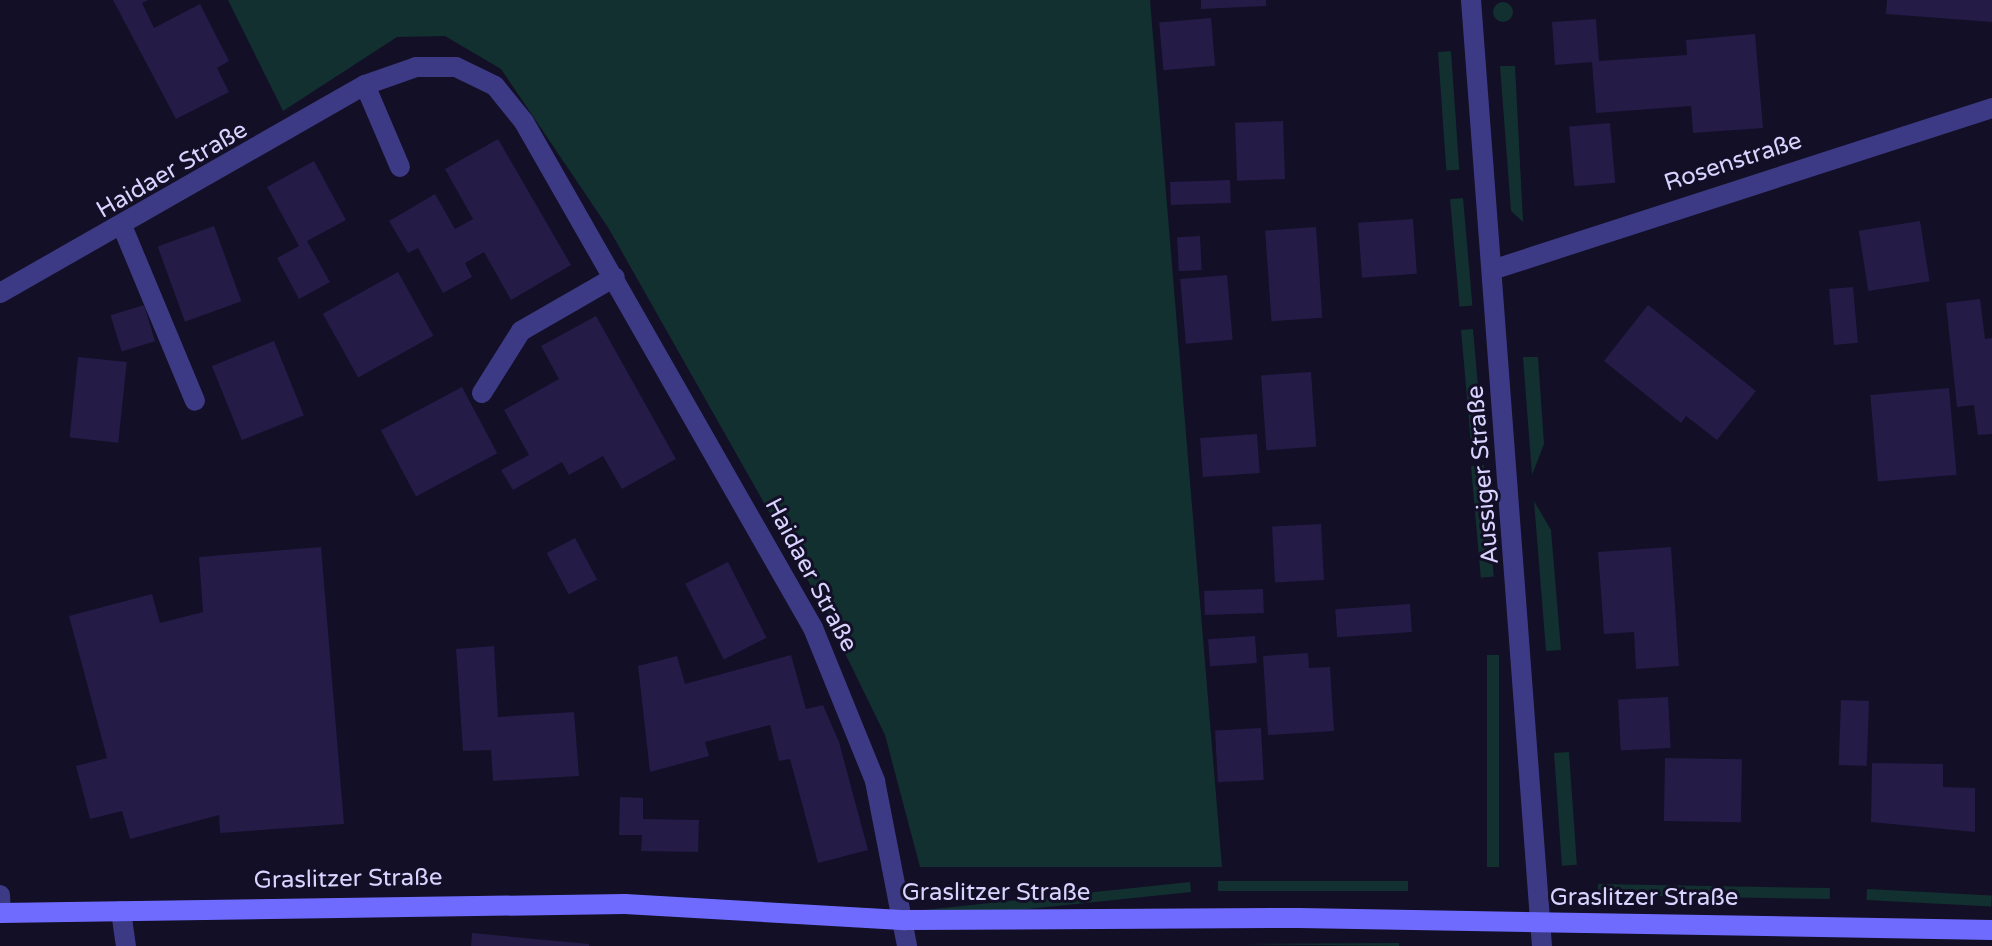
<!DOCTYPE html>
<html>
<head>
<meta charset="utf-8">
<style>
  body { margin:0 }
  #map { position:relative; width:1992px; height:946px; overflow:hidden; background:#130f26; font-family:"Varela Round",sans-serif }
  div>[style] { position:absolute }
  .green>* { inset:0; background:#12302f; transform-origin:0 0 }
  .round { border-radius:50% }
  .building>* { inset:0; background:#241b47; transform-origin:0 0 }
  .lane>* { height:20px; margin:-10px; padding:0 10px; transform-origin:10px; border-radius:10px; background:#3d3a85 }
  .street>* { height:20px; margin:-10px; padding:0 10px; transform-origin:10px; border-radius:10px; background:#3d3a85 }
  .secondary>* { height:20px; margin:-10px; padding:0 10px; transform-origin:10px; border-radius:10px; background:#6f6bff }
  span { translate:-50% -50%; white-space:nowrap; text-align:center; line-height:1.15; -webkit-text-stroke:6px #130f26; paint-order:stroke }
  .street-label { font-size:24px; color:#d9d4ff }
</style>
</head>
<body>
<div id="map">
  <div class="green">
    <i style="clip-path:polygon(228px 0,1150px 0,1222px 867px,920px 867px,885px 735px,819px 600px,609px 229px,501px 69px,445px 36px,397px 37px,283px 111px)"></i>
    <i class="round" style="left:1493px;top:2px;width:20px;height:20px"></i>
    <i style="left:1451px;top:51px;width:119px;height:13px;rotate:86deg"></i>
    <i style="clip-path:polygon(1500px 66px,1515px 66px,1523px 222px,1511px 211px)"></i>
    <i style="left:1463px;top:198px;width:108px;height:13px;rotate:85deg"></i>
    <i style="left:1473px;top:329px;width:109px;height:12px;rotate:85deg"></i>
    <i style="clip-path:polygon(1523px 357px,1538px 357px,1544px 444px,1532px 475px)"></i>
    <i style="left:1484px;top:465px;width:112px;height:13px;rotate:85deg"></i>
    <i style="clip-path:polygon(1534px 501px,1551px 530px,1561px 650px,1546px 651px)"></i>
    <i style="left:1487px;top:655px;width:12px;height:212px"></i>
    <i style="left:1569px;top:752px;width:113px;height:15px;rotate:86deg"></i>
    <i style="left:1408px;top:881px;width:10px;height:190px;rotate:90deg"></i>
    <i style="left:1190px;top:882px;width:10px;height:265px;rotate:84deg"></i>
    <i style="left:1598px;top:884px;width:232px;height:11px;rotate:1deg"></i>
    <i style="left:1867px;top:889px;width:125px;height:11px;rotate:3deg"></i>
    <i style="clip-path:polygon(1399px 943px,1399px 946px,1238px 944px)"></i>
  </div>
  <div class="building">
    <i style="clip-path:polygon(113px 0,148px 0,142px 3px,154px 28px,200px 4px,229px 61px,217px 68px,229px 92px,176px 119px)"></i>
    <i style="clip-path:polygon(1201px 0,1266px 0,1266px 6px,1201px 9px)"></i>
    <i style="clip-path:polygon(1887px 0,1992px 0,1992px 22px,1886px 14px)"></i>
    <i style="left:1211px;top:18px;width:48px;height:52px;rotate:85deg"></i>
    <i style="clip-path:polygon(1596px 19px,1599px 61px,1687px 55px,1686px 40px,1755px 34px,1763px 128px,1693px 133px,1691px 106px,1596px 113px,1592px 62px,1555px 65px,1552px 22px)"></i>
    <i style="left:1283px;top:121px;width:58px;height:48px;rotate:88deg"></i>
    <i style="left:1610px;top:123px;width:60px;height:41px;rotate:85deg"></i>
    <i style="clip-path:polygon(498px 139px,571px 265px,511px 300px,484px 252px,465px 263px,472px 277px,443px 293px,418px 248px,408px 253px,389px 221px,435px 194px,455px 229px,473px 219px,445px 169px)"></i>
    <i style="clip-path:polygon(314px 161px,346px 220px,307px 241px,330px 282px,299px 299px,277px 258px,299px 246px,267px 187px)"></i>
    <i style="left:1230px;top:180px;width:23px;height:60px;rotate:88deg"></i>
    <i style="left:1413px;top:219px;width:55px;height:55px;rotate:86deg"></i>
    <i style="left:1920px;top:221px;width:61px;height:62px;rotate:81deg"></i>
    <i style="left:214px;top:226px;width:80px;height:60px;rotate:70deg"></i>
    <i style="left:1316px;top:227px;width:91px;height:51px;rotate:86deg"></i>
    <i style="left:1200px;top:236px;width:34px;height:23px;rotate:87deg"></i>
    <i style="left:398px;top:272px;width:73px;height:86px;rotate:61deg"></i>
    <i style="left:1227px;top:275px;width:65px;height:47px;rotate:85deg"></i>
    <i style="left:1853px;top:287px;width:56px;height:24px;rotate:85deg"></i>
    <i style="clip-path:polygon(1980px 299px,1985px 339px,1992px 338px,1992px 434px,1978px 435px,1974px 405px,1957px 407px,1946px 303px)"></i>
    <i style="left:144px;top:305px;width:38px;height:35px;rotate:73deg"></i>
    <i style="clip-path:polygon(1648px 305px,1756px 391px,1717px 440px,1686px 416px,1681px 423px,1604px 361px)"></i>
    <i style="clip-path:polygon(596px 316px,676px 459px,622px 489px,603px 456px,569px 475px,562px 462px,513px 490px,501px 470px,529px 455px,504px 410px,559px 379px,541px 346px)"></i>
    <i style="left:274px;top:341px;width:80px;height:67px;rotate:68deg"></i>
    <i style="left:78px;top:357px;width:49px;height:81px;rotate:6deg"></i>
    <i style="left:1311px;top:372px;width:75px;height:50px;rotate:86deg"></i>
    <i style="left:462px;top:387px;width:75px;height:92px;rotate:62deg"></i>
    <i style="left:1949px;top:388px;width:87px;height:79px;rotate:85deg"></i>
    <i style="left:1257px;top:434px;width:39px;height:57px;rotate:86deg"></i>
    <i style="left:1321px;top:524px;width:56px;height:49px;rotate:87deg"></i>
    <i style="left:575px;top:538px;width:47px;height:32px;rotate:62deg"></i>
    <i style="clip-path:polygon(321px 547px,344px 824px,220px 833px,219px 815px,130px 839px,122px 811px,90px 819px,76px 766px,107px 758px,69px 616px,152px 594px,160px 623px,203px 612px,199px 557px)"></i>
    <i style="clip-path:polygon(1671px 547px,1679px 666px,1636px 669px,1634px 632px,1604px 634px,1598px 552px)"></i>
    <i style="left:728px;top:562px;width:85px;height:48px;rotate:63deg"></i>
    <i style="left:1263px;top:589px;width:24px;height:59px;rotate:88deg"></i>
    <i style="left:1410px;top:604px;width:28px;height:75px;rotate:86deg"></i>
    <i style="left:1255px;top:636px;width:27px;height:47px;rotate:86deg"></i>
    <i style="clip-path:polygon(494px 646px,498px 717px,574px 712px,579px 776px,493px 781px,491px 750px,463px 751px,456px 649px)"></i>
    <i style="clip-path:polygon(1308px 653px,1309px 668px,1330px 667px,1334px 731px,1268px 735px,1263px 656px)"></i>
    <i style="clip-path:polygon(791px 655px,806px 709px,823px 705px,839px 742px,868px 850px,818px 863px,790px 759px,779px 761px,770px 725px,705px 742px,709px 756px,650px 772px,638px 666px,677px 656px,685px 684px)"></i>
    <i style="left:1668px;top:697px;width:51px;height:50px;rotate:87deg"></i>
    <i style="left:1841px;top:700px;width:28px;height:65px;rotate:2deg"></i>
    <i style="left:1261px;top:728px;width:52px;height:46px;rotate:87deg"></i>
    <i style="left:1665px;top:758px;width:77px;height:63px;rotate:1deg"></i>
    <i style="clip-path:polygon(1872px 763px,1943px 764px,1943px 787px,1975px 788px,1975px 832px,1871px 822px)"></i>
    <i style="clip-path:polygon(620px 797px,643px 798px,643px 819px,699px 820px,698px 852px,641px 851px,642px 835px,619px 835px)"></i>
    <i style="clip-path:polygon(472px 933px,589px 944px,589px 946px,471px 946px)"></i>
  </div>
  <div class="lane">
    <i style="left:365px;top:85px;width:89px;rotate:66.9deg"></i>
    <i style="left:123px;top:228px;width:187px;rotate:67.4deg"></i>
    <i style="left:482px;top:393px;width:73px;rotate:-57.8deg"></i>
    <i style="left:521px;top:331px;width:108px;rotate:-29.9deg"></i>
  </div>
  <div class="street">
    <i style="left:1471px;top:0;width:949px;rotate:85.71deg"></i>
    <i style="left:1492px;top:270px;width:526px;rotate:-17.95deg"></i>
    <i style="left:0;top:293px;width:420px;rotate:-29.7deg"></i>
    <i style="left:365px;top:85px;width:54px;rotate:-19.4deg"></i>
    <i style="left:416px;top:67px;width:40px"></i>
    <i style="left:456px;top:67px;width:43px;rotate:26deg"></i>
    <i style="left:495px;top:86px;width:46px;rotate:51.1deg"></i>
    <i style="left:524px;top:122px;width:583px;rotate:60.27deg"></i>
    <i style="left:813px;top:628px;width:165px;rotate:67.9deg"></i>
    <i style="left:875px;top:781px;width:168px;rotate:79deg"></i>
    <i style="left:0;top:895px;width:18px;rotate:87deg"></i>
    <i style="left:121px;top:911px;width:35px;rotate:82deg"></i>
  </div>
  <div class="secondary">
    <i style="left:0;top:913px;width:625px;rotate:-0.83deg"></i>
    <i style="left:625px;top:904px;width:281px;rotate:3.3deg"></i>
    <i style="left:906px;top:920px;width:393px;rotate:-0.3deg"></i>
    <i style="left:1299px;top:918px;width:693px;rotate:0.99deg"></i>
  </div>
  <div class="street-label">
    <span style="left:1733px;top:162px;rotate:-18deg">Rosenstraße</span>
    <span style="left:172px;top:170px;rotate:-30deg">Haidaer Straße</span>
    <span style="left:1483px;top:475px;rotate:-95deg">Aussiger Straße</span>
    <span style="left:811px;top:575px;rotate:62deg">Haidaer Straße</span>
    <span style="left:348px;top:879px;rotate:-1deg">Graslitzer Straße</span>
    <span style="left:996px;top:893px">Graslitzer Straße</span>
    <span style="left:1644px;top:898px">Graslitzer Straße</span>
  </div>
</div>
</body>
</html>
